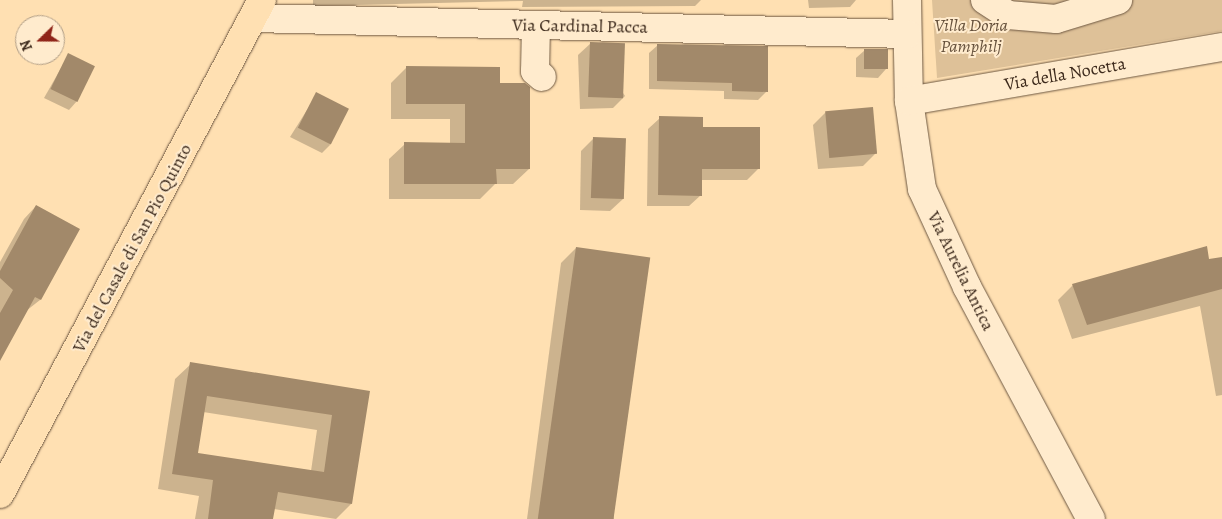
<!DOCTYPE html>
<html>
<head>
<meta charset="utf-8">
<style>
  body { margin:0 }
  #map { position:relative; width:1222px; height:519px; overflow:hidden; background:#ffe0b2; font-family:Alegreya,serif }
  div>[style] { position:absolute }
  .green>* { inset:0; background:#dec198 }
  .shadow>* { inset:0; background:#0003 }
  .building>* { inset:0; background:#a2896a; transform-origin:0 0 }
  .roads { filter:drop-shadow(0 0 1px #6e5842) drop-shadow(0 0 1px #6e5842) }
  .minor>* { height:28px; margin:-14px; padding:0 14px; transform-origin:14px; border-radius:14px; background:#ffebcd }
  .major>* { height:28px; margin:-14px; padding:0 14px; transform-origin:14px; border-radius:14px; background:#ffe0b2 }
  span { translate:-50% -50%; white-space:nowrap; text-align:center; line-height:1.15; -webkit-text-stroke:4px #ffebcd; paint-order:stroke }
  .street-label { font-size:18px; color:#3d2a1c }
  .park-label { font-size:18px; color:#65503b; font-style:italic }
  .north { position:absolute; left:15px; top:15px; width:50px; height:50px; box-sizing:border-box; background:#ffebcd; border:1px solid #b19e86; border-radius:50%; rotate:248deg; font-size:14px; font-weight:700; line-height:20px; text-align:center; color:#3d2a1c }
  .north::after { content:''; display:block; margin:auto; width:18px; height:22px; background:#8f2418; clip-path:polygon(50% 0,100% 100%,50% 72%,0 100%) }
</style>
</head>
<body>
<div id="map">
  <div class="green">
    <i style="clip-path:polygon(932px 0,1222px 0,1222px 31px,937px 78px)"></i>
  </div>
  <div class="shadow">
    <i style="clip-path:polygon(313px 0,758px 0,701px 0,695px 6px,522px 7px,523px 1px,313px 6px)"></i>
    <i style="clip-path:polygon(808px 0,856px 0,850px 7px,809px 8px)"></i>
    <i style="clip-path:polygon(591px 43px,625px 96px,613px 108px,580px 109px,578px 55px)"></i>
    <i style="clip-path:polygon(658px 45px,767px 91px,758px 100px,724px 99px,724px 91px,649px 89px,649px 53px)"></i>
    <i style="clip-path:polygon(865px 50px,886px 69px,878px 78px,856px 77px,856px 58px)"></i>
    <i style="clip-path:polygon(69px 54px,77px 101px,69px 110px,44px 98px)"></i>
    <i style="clip-path:polygon(407px 67px,498px 84px,529px 169px,513px 184px,495px 184px,480px 199px,389px 199px,389px 159px,405px 144px,450px 144px,450px 119px,391px 119px,391px 83px)"></i>
    <i style="clip-path:polygon(317px 94px,330px 145px,322px 153px,290px 137px)"></i>
    <i style="clip-path:polygon(826px 112px,876px 153px,863px 166px,818px 169px,813px 125px)"></i>
    <i style="clip-path:polygon(660px 118px,702px 128px,759px 168px,747px 180px,701px 180px,701px 195px,689px 206px,647px 206px,648px 129px)"></i>
    <i style="clip-path:polygon(594px 138px,623px 199px,610px 211px,580px 210px,581px 151px)"></i>
    <i style="clip-path:polygon(36px 206px,40px 300px,26px 311px,0 358px,0 262px,24px 219px)"></i>
    <i style="clip-path:polygon(576px 248px,614px 519px,527px 519px,561px 263px)"></i>
    <i style="clip-path:polygon(1222px 258px,1222px 395px,1216px 396px,1200px 306px,1072px 339px,1058px 300px,1073px 285px)"></i>
    <i style="clip-path:polygon(evenodd,191px 364px,368px 392px,351px 504px,336px 519px,274px 509px,272px 519px,195px 519px,199px 496px,158px 489px,175px 379px,191px 364px,203px 412px,317px 430px,311px 471px,197px 454px,203px 412px)"></i>
  </div>
  <div class="building">
    <i style="left:590px;top:42px;width:35px;height:55px;rotate:2deg"></i>
    <i style="clip-path:polygon(657px 44px,768px 46px,768px 92px,732px 91px,732px 83px,657px 81px)"></i>
    <i style="left:864px;top:49px;width:24px;height:20px"></i>
    <i style="left:68px;top:53px;width:30px;height:40px;rotate:26deg"></i>
    <i style="clip-path:polygon(406px 66px,500px 67px,500px 83px,525px 83px,530px 87px,530px 169px,496px 169px,497px 184px,404px 184px,404px 142px,465px 143px,465px 104px,406px 104px)"></i>
    <i style="left:316px;top:92px;width:37px;height:40px;rotate:27deg"></i>
    <i style="left:873px;top:107px;width:47px;height:48px;rotate:85deg"></i>
    <i style="clip-path:polygon(659px 116px,703px 117px,703px 127px,760px 127px,760px 169px,702px 169px,702px 196px,658px 195px)"></i>
    <i style="left:593px;top:137px;width:33px;height:61px;rotate:2deg"></i>
    <i style="clip-path:polygon(36px 205px,80px 229px,41px 300px,35px 297px,0 361px,0 313px,13px 290px,0 278px,0 271px)"></i>
    <i style="clip-path:polygon(1207px 246px,1209px 259px,1222px 257px,1222px 289px,1087px 325px,1072px 284px)"></i>
    <i style="left:576px;top:247px;width:75px;height:275px;rotate:8deg"></i>
    <i style="clip-path:polygon(evenodd,190px 362px,370px 391px,352px 504px,278px 492px,273px 519px,208px 519px,213px 480px,172px 474px,190px 362px,207px 396px,332px 415px,324px 472px,198px 453px,207px 396px)"></i>
  </div>
  <div class="roads">
    <div class="minor">
      <i style="left:907px;top:0;width:101px;rotate:88.9deg"></i>
      <i style="left:909px;top:101px;width:89px;rotate:81.6deg"></i>
      <i style="left:922px;top:189px;width:108px;rotate:65.3deg"></i>
      <i style="left:967px;top:287px;width:263px;rotate:61.9deg"></i>
      <i style="left:985px;top:0;width:27px;rotate:33deg"></i>
      <i style="left:1008px;top:15px;width:48px;rotate:4.8deg"></i>
      <i style="left:1056px;top:19px;width:65px;rotate:-17deg"></i>
      <i style="left:253px;top:18px;width:654px;rotate:1.4deg"></i>
      <i style="left:536px;top:25px;width:46px;rotate:91.2deg"></i>
      <i style="left:535px;top:71px;width:9px;rotate:41deg"></i>
      <i style="left:909px;top:101px;width:318px;rotate:-9.8deg"></i>
    </div>
    <div class="major">
      <i style="left:0;top:494px;width:559px;rotate:-62.06deg"></i>
    </div>
  </div>
  <div class="street-label">
    <span style="left:580px;top:26px;rotate:1deg">Via Cardinal Pacca</span>
    <span style="left:1065px;top:74px;rotate:-10deg">Via della Nocetta</span>
    <span style="left:132px;top:248px;rotate:-62deg">Via del Casale di San Pio Quinto</span>
    <span style="left:961px;top:271px;rotate:64deg">Via Aurelia Antica</span>
  </div>
  <div class="park-label">
    <span style="left:971px;top:36px">Villa Doria<br>Pamphilj</span>
  </div>
  <div class="north">N</div>
</div>
</body>
</html>
